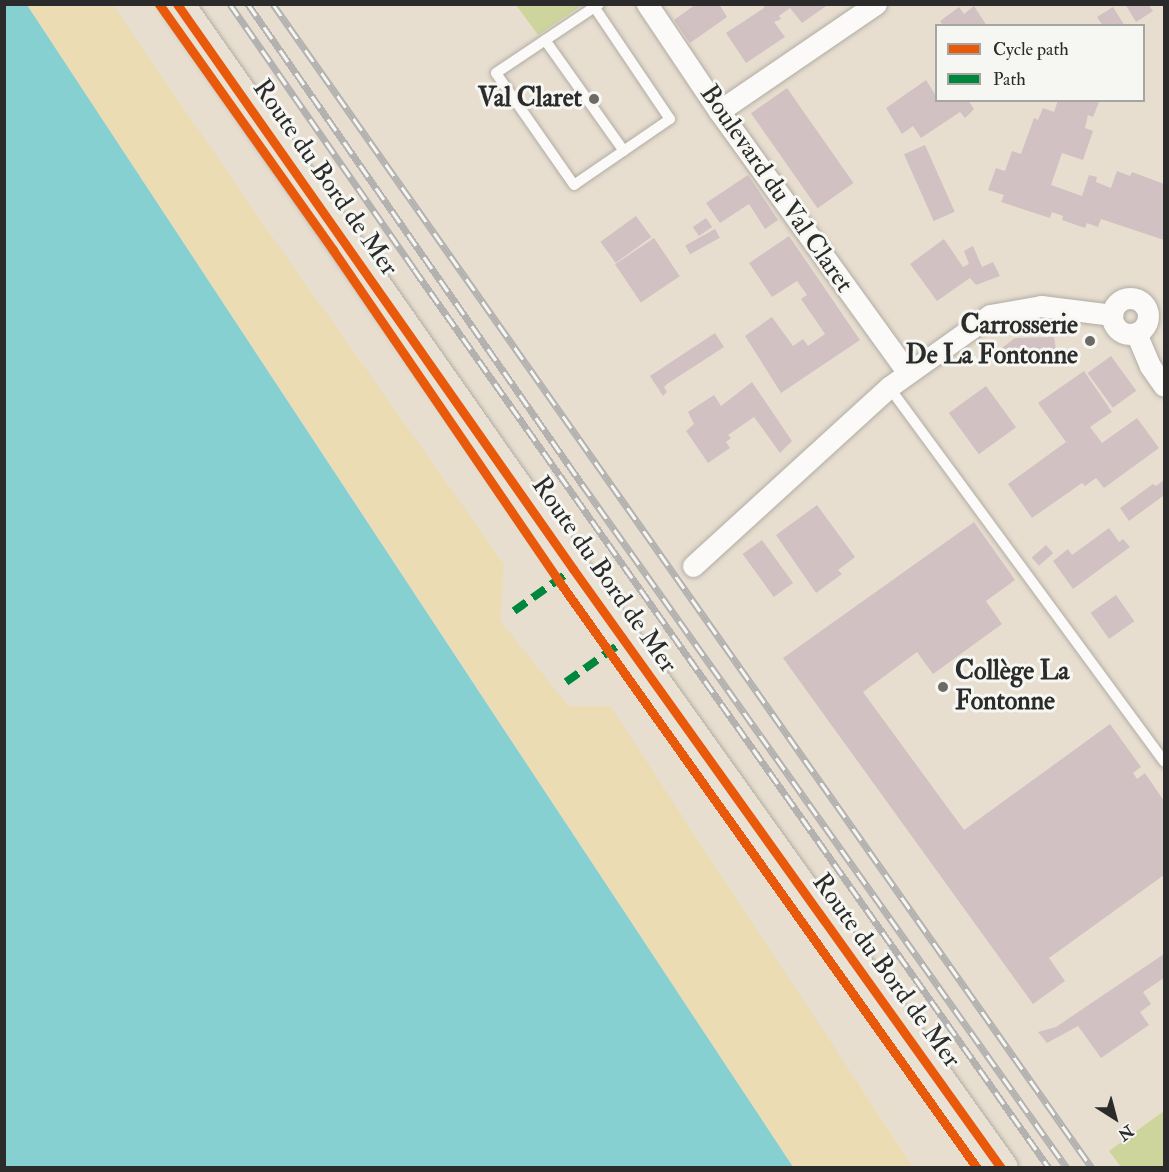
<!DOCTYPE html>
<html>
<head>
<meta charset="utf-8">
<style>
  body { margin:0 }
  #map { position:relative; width:1169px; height:1172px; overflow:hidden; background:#e7ded0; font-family:"IM FELL Double Pica",serif }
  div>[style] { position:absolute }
  .green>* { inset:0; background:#ced59c }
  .sand>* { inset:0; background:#ebdcb4 }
  .water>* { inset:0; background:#86d0d1 }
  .building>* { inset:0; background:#d2c1c2; transform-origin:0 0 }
  .roads { filter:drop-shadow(0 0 2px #b2aca3) drop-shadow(0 0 2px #b2aca3) }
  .lane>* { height:10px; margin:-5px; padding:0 5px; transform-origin:5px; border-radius:5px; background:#fbfaf8 }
  .street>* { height:21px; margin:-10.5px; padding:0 10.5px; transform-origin:10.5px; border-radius:10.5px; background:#fbfaf8 }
  .street>.ring { margin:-10.5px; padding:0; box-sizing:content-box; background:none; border:21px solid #fbfaf8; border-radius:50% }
  .primary>* { height:33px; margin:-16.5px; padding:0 16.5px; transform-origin:16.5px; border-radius:16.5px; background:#e9e1d4 }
  .rail>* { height:7px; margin-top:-3.5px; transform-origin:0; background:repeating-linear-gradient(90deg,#f6f6f2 0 14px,#b3b2b0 0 28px); box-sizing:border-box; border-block:2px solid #b3b2b0 }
  .quiet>* { height:8px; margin-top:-4px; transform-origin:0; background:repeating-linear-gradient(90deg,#00873e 0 15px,transparent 0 23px) }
  .cycleway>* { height:9px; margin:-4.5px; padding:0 4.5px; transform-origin:4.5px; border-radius:4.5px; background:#e8590c }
  .dots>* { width:16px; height:16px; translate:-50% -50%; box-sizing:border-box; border:3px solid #f6f6f2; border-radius:50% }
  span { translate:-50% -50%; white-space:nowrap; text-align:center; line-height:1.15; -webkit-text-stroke:6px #f6f6f2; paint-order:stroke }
  .poi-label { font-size:26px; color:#2b2b2b; font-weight:700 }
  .right { translate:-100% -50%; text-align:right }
  .left { translate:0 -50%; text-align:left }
  .street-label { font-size:26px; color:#2b2b2b }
  .frame { position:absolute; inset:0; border:6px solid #2b2b2b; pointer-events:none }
  .legend { position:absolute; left:935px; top:24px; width:210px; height:78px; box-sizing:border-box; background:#f6f6f2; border:2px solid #a5a5a2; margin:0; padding:8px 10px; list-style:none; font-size:18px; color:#2b2b2b }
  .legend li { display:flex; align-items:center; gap:12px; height:30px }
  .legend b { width:30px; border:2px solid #a5a5a2 }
  .north { position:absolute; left:1085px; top:1088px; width:60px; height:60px; -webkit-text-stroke:4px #f6f6f2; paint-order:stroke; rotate:144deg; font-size:16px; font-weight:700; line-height:24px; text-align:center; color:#2b2b2b }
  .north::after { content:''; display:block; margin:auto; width:21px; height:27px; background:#2b2b2b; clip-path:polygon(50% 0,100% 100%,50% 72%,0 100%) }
</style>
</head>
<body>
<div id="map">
  <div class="green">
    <i style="clip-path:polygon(516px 5px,582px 5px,538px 35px)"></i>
    <i style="clip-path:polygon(1164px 1111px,1164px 1167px,1121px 1167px,1109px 1151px)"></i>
  </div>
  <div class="sand">
    <i style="clip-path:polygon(27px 5px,113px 5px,254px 211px,504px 564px,500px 620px,568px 706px,610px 706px,913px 1167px,793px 1167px)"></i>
  </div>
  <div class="water">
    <i style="clip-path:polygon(27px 5px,493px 713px,793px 1167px,5px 1167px,4px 5px)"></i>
  </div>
  <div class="building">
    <i style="clip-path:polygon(696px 4px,719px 4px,727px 17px,690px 43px,674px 20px)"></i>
    <i style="clip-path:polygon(763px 4px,829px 4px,802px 23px,790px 8px,779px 16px,781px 19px,774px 22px,785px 37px,746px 63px,726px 33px,764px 8px)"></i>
    <i style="clip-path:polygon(1125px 4px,1148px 4px,1153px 11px,1136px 22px)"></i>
    <i style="clip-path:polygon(974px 6px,987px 26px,943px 26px,940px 21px,959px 7px,964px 14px)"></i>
    <i style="clip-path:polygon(1113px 7px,1125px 26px,1103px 26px,1097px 17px)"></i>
    <i style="clip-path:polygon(926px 80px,936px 96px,936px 100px,968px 100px,974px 109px,965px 118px,960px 112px,921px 138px,913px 126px,902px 134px,886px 108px)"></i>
    <i style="left:787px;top:88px;width:116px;height:44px;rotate:55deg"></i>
    <i style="clip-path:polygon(1058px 100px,1099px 102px,1093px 117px,1088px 115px,1085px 128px,1093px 131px,1083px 160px,1062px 153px,1051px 185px,1082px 196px,1089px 175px,1097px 177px,1096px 182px,1111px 188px,1117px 171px,1130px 176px,1132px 172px,1164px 184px,1164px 240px,1101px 219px,1098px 227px,1087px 223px,1085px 228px,1062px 220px,1063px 216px,1052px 212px,1050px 218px,1001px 202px,1004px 195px,988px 190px,996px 168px,1005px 171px,1012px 151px,1021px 154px,1034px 118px,1038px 120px,1043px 108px,1054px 112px)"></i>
    <i style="left:925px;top:145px;width:73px;height:23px;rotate:66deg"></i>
    <i style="clip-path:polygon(748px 175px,778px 220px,765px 229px,749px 204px,720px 223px,706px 203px)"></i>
    <i style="left:636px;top:216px;width:26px;height:44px;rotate:54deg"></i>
    <i style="left:706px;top:218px;width:11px;height:16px;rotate:56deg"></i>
    <i style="left:715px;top:229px;width:10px;height:34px;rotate:61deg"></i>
    <i style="clip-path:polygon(789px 236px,860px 340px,781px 393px,745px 336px,772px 317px,793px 346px,803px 339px,808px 346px,825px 334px,801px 299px,807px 295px,797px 281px,772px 297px,749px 263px)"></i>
    <i style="left:654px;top:238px;width:46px;height:47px;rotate:56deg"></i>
    <i style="clip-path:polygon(944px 239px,963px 267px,969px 264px,964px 251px,973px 246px,982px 267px,993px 262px,1000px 276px,976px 285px,970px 278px,937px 301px,910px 264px)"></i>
    <i style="clip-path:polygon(715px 333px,724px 347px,667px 384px,664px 387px,667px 392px,663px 396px,650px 376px)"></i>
    <i style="clip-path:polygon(1054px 337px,1057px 355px,1013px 364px,1002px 348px,1015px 338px)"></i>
    <i style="left:1111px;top:356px;width:43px;height:29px;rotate:54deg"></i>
    <i style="clip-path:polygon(1084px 371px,1112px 412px,1090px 427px,1102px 443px,1137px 418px,1159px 448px,1104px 488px,1096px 478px,1085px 486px,1082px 483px,1032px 518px,1008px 484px,1066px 442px,1038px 403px)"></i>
    <i style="clip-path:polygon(752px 382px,792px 441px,780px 453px,754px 417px,728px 435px,731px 438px,726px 442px,730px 448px,708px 463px,686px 431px,694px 424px,688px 412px,714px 395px,721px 406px)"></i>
    <i style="left:986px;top:386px;width:51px;height:46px;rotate:54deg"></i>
    <i style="clip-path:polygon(1164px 480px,1164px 498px,1163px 496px,1129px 521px,1120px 508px,1153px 484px,1156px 486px)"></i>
    <i style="clip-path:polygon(817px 505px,855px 557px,838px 570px,842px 574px,816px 593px,776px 535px)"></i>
    <i style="clip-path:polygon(974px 522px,1015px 580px,986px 601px,1002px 624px,933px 674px,917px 652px,863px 692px,964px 830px,1110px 724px,1141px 767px,1133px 773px,1137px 779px,1145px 773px,1164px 801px,1164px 875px,1049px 958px,1065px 981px,1033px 1004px,783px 658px)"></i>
    <i style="clip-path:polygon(1109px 528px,1119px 542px,1123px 539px,1130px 547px,1073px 589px,1053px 561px,1068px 549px,1072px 555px)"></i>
    <i style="left:762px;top:540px;width:53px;height:24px;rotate:54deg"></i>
    <i style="left:1046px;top:545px;width:11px;height:19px;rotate:49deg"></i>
    <i style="left:1116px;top:595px;width:32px;height:31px;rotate:55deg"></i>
    <i style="clip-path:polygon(1164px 954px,1164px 978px,1143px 992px,1151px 1004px,1140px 1012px,1149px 1025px,1101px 1058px,1078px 1026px,1047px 1043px,1038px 1032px,1056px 1027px)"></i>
  </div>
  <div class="roads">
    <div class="lane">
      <i style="left:595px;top:8px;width:134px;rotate:56deg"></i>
      <i style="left:670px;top:119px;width:116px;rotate:145.5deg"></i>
      <i style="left:574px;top:185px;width:136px;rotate:-124.9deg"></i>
      <i style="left:496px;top:73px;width:124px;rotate:-33.8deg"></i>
      <i style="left:545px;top:40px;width:136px;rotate:54.6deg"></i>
      <i style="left:889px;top:387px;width:465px;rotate:53.7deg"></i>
    </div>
    <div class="street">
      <i style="left:647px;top:4px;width:129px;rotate:56.1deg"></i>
      <i style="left:719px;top:111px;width:322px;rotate:54.2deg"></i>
      <i style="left:719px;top:111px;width:190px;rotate:-34.3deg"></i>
      <i class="ring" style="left:1112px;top:298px;width:15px;height:15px"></i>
      <i style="left:1136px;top:333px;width:36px;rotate:67deg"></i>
      <i style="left:1150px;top:366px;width:24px;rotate:55deg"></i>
      <i style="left:693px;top:566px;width:265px;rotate:-42.4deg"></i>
      <i style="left:889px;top:387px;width:124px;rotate:-35.5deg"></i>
      <i style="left:990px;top:315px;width:52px;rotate:-10deg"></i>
      <i style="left:1041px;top:306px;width:72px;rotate:7.2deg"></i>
    </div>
    <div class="primary">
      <i style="left:177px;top:4px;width:690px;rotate:54.97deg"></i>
      <i style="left:573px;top:569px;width:736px;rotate:54.45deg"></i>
    </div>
  </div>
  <div class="rail">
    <i style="left:230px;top:4px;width:323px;rotate:55.2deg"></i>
    <i style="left:414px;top:269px;width:1101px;rotate:54.76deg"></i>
    <i style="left:248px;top:4px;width:585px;rotate:55.17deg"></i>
    <i style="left:582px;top:484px;width:838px;rotate:54.66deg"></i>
    <i style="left:273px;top:4px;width:1423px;rotate:54.87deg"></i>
  </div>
  <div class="quiet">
    <i style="left:514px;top:611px;width:72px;rotate:-35.4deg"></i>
    <i style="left:566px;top:682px;width:71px;rotate:-35.3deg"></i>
  </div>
  <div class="cycleway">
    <i style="left:159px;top:4px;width:301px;rotate:54.7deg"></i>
    <i style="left:333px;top:250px;width:399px;rotate:55.7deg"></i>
    <i style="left:558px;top:580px;width:722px;rotate:54.53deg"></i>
    <i style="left:177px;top:4px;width:690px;rotate:54.97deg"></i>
    <i style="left:573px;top:569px;width:736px;rotate:54.45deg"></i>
  </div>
  <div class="dots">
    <i style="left:594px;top:99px;background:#6d6a65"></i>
    <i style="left:1090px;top:341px;background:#6d6a65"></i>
    <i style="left:943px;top:687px;background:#6d6a65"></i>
  </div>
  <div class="poi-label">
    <span class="right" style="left:582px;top:99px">Val Claret</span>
    <span class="right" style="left:1078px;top:341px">Carrosserie<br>De La Fontonne</span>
    <span class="left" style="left:955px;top:687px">Collège La<br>Fontonne</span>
  </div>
  <div class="street-label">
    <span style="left:325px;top:178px;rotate:55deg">Route du Bord de Mer</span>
    <span style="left:776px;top:189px;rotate:55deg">Boulevard du Val Claret</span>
    <span style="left:604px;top:575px;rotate:55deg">Route du Bord de Mer</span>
    <span style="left:886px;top:971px;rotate:54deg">Route du Bord de Mer</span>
  </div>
  <div class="frame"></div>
  <ul class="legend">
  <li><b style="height:8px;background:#e8590c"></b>Cycle path</li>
  <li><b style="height:8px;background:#00873e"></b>Path</li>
  </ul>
  <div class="north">N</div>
</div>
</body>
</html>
